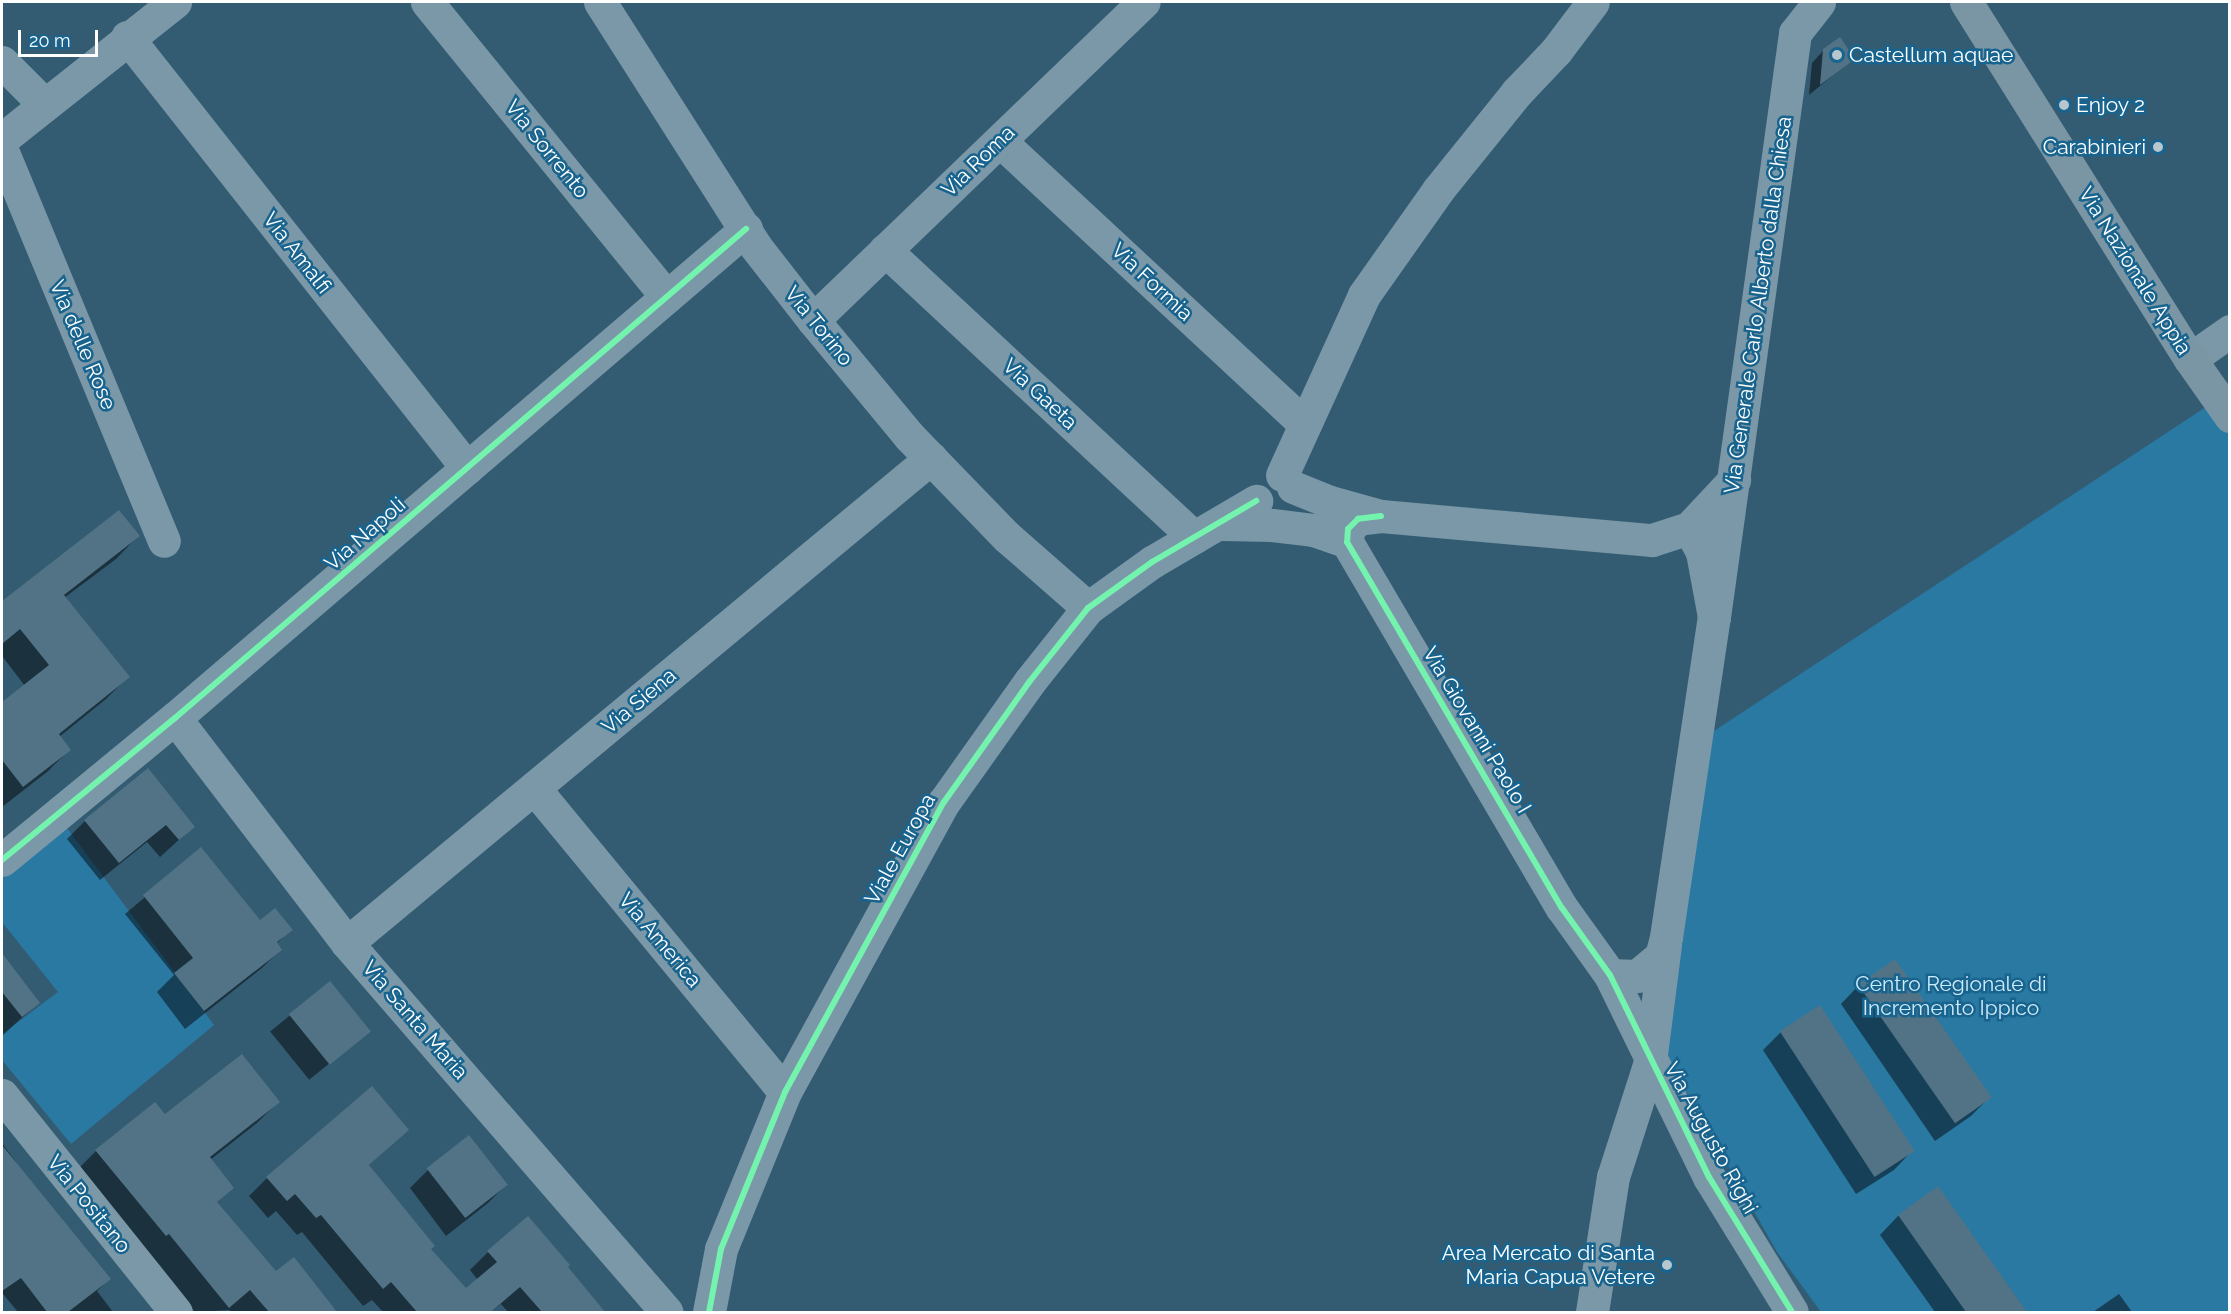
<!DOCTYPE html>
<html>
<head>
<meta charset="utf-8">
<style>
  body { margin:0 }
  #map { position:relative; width:2231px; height:1314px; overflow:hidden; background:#335c73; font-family:Raleway,sans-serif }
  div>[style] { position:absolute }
  .green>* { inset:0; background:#2979a3 }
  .shadow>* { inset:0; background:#0007; transform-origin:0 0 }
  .building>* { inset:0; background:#517385; transform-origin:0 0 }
  .minor>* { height:33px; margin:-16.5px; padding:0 16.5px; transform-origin:16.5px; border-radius:16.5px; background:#7a98a7 }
  .major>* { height:33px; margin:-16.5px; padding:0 16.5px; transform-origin:16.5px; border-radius:16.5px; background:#7a96a5 }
  .cycleway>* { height:6px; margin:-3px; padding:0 3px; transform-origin:3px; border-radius:3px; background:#73f3ae }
  .dots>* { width:16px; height:16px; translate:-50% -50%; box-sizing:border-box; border:3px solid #18648e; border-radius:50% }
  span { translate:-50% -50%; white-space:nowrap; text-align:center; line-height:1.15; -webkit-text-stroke:5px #18648e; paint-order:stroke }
  .poi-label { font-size:21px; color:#fff }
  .left { translate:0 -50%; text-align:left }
  .right { translate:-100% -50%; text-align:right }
  .street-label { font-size:21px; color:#fff }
  .park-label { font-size:21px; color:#cbeafa }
  .frame { position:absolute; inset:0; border:3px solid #fff; pointer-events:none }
  .scale { position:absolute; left:18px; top:30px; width:80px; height:27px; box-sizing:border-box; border:3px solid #fff; border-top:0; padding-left:8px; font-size:18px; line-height:21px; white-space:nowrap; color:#fff; -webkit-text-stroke:4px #18648e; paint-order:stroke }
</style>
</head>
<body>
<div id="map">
  <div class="green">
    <i style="clip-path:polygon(2218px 399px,2230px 416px,2229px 1312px,1821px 1312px,1777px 1252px,1661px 1047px,1714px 731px)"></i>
    <i style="clip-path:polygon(64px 824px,214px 1025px,71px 1144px,2px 1060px,2px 1034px,58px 992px,2px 922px,2px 874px)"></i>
  </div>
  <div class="shadow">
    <i style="clip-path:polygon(1824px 50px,1853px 59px,1809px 95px,1812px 63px)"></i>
    <i style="clip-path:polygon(119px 512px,138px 536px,116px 559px,64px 598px,128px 677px,106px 699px,59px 737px,69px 750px,47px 772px,2px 807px,2px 704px,25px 686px,2px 656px,2px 603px)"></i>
    <i style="clip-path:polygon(148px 771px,193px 827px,160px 857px,147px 842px,100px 880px,67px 839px,85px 821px)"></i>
    <i style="clip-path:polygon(201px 850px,260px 922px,291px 930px,276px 944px,280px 950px,262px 968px,185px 1029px,157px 992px,174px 975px,125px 914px)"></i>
    <i style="clip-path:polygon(2px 955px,38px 1003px,3px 1035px,2px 1033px)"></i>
    <i style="left:330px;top:983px;width:62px;height:77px;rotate:51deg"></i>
    <i style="clip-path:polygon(1859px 985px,1989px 1098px,1971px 1116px,1935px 1141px,1841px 1004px)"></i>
    <i style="clip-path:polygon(1781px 1032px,1912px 1151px,1894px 1170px,1856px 1194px,1763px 1050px)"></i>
    <i style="clip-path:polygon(278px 1102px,257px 1123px,210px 1160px,232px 1187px,216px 1203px,275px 1274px,293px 1259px,336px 1312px,230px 1312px,229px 1310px,195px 1312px,75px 1172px,96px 1151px,155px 1104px,165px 1116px)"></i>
    <i style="clip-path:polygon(407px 1130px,368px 1166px,430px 1249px,466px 1290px,478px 1280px,470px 1270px,488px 1252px,566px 1267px,603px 1312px,508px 1312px,501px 1304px,491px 1312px,383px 1312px,372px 1300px,363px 1306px,302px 1232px,297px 1235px,276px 1211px,268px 1218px,249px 1196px,267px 1178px)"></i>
    <i style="clip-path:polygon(2px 1143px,16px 1162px,14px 1164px,109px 1279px,97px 1291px,113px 1312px,18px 1312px,3px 1294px,2px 1295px)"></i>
    <i style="clip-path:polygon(428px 1170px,506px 1185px,488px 1203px,446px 1236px,410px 1188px)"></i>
    <i style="clip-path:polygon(1938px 1188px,2024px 1310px,2021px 1312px,1935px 1312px,1880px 1235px,1898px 1216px)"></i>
    <i style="clip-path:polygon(2119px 1294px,2132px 1312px,2093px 1312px)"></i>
  </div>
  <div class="building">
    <i style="clip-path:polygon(1840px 37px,1855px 59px,1820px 85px,1823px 49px)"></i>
    <i style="clip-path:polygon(119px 510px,140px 536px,64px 595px,130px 677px,59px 734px,71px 750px,23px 787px,2px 760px,2px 702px,49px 665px,20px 629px,2px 644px,2px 601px)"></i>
    <i style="clip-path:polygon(148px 768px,195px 827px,179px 840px,166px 825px,119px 863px,84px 820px)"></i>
    <i style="clip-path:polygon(201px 847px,260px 920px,275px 908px,293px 930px,277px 942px,282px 950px,204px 1011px,174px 973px,193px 958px,143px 895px)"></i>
    <i style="clip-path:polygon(2px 953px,40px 1003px,22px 1017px,2px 992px)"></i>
    <i style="left:1895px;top:959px;width:169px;height:45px;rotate:55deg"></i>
    <i style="left:330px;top:981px;width:65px;height:53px;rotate:51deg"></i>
    <i style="left:1820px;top:1005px;width:174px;height:48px;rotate:57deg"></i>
    <i style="clip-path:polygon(242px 1054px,280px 1102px,210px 1157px,234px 1188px,217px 1202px,276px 1271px,294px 1257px,337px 1312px,269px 1312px,250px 1290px,229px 1308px,169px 1234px,166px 1236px,95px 1150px,155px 1102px,165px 1114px)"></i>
    <i style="clip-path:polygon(372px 1086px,409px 1130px,369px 1165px,435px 1246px,431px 1249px,466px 1288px,497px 1262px,487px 1251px,528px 1216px,570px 1265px,568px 1267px,605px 1312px,542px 1312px,520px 1287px,491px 1312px,417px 1312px,391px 1282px,383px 1289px,321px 1215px,316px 1218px,295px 1194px,287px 1201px,266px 1177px)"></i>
    <i style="left:469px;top:1135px;width:63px;height:54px;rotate:52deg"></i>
    <i style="clip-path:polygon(2px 1145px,111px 1279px,68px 1312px,47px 1312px,21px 1278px,2px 1291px)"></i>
    <i style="clip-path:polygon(1938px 1186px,2027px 1312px,1966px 1312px,1898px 1215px)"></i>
  </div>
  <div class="minor">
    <i style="left:427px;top:2px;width:380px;rotate:50.9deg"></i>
    <i style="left:600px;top:2px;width:290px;rotate:57.5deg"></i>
    <i style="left:756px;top:247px;width:93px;rotate:52deg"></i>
    <i style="left:813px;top:320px;width:151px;rotate:50.4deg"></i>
    <i style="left:909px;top:436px;width:141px;rotate:45.9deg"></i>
    <i style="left:1007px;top:537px;width:108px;rotate:41.2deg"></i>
    <i style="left:127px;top:37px;width:549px;rotate:51.73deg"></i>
    <i style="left:2px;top:62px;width:59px;rotate:45deg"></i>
    <i style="left:2px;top:139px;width:221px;rotate:-38.4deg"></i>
    <i style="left:1000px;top:141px;width:416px;rotate:42.9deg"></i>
    <i style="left:2px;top:150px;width:423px;rotate:67.5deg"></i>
    <i style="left:885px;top:250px;width:422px;rotate:42.9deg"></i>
    <i style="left:813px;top:320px;width:459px;rotate:-43.9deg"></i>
    <i style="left:2190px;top:359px;width:49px;rotate:-35deg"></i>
    <i style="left:1282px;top:475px;width:198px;rotate:-65.5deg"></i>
    <i style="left:1364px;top:295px;width:128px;rotate:-54.8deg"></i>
    <i style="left:1438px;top:190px;width:126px;rotate:-51.1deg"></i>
    <i style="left:1517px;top:92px;width:57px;rotate:-46.4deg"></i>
    <i style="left:1556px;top:51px;width:61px;rotate:-52.9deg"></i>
    <i style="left:1293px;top:487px;width:40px;rotate:22deg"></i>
    <i style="left:1330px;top:502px;width:53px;rotate:15.4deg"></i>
    <i style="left:1381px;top:516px;width:272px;rotate:5.1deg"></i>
    <i style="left:1652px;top:540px;width:39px;rotate:-18deg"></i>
    <i style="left:1689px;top:528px;width:66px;rotate:-46.8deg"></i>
    <i style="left:1381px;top:516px;width:23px;rotate:173deg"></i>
    <i style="left:1358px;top:519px;width:14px;rotate:135deg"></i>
    <i style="left:1348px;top:529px;width:13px;rotate:94deg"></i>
    <i style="left:1347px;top:542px;width:424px;rotate:59.6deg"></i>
    <i style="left:1562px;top:908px;width:82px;rotate:54.4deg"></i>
    <i style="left:1610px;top:975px;width:225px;rotate:63.9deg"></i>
    <i style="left:1709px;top:1177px;width:158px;rotate:58.4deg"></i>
    <i style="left:1221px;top:524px;width:51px;rotate:1.1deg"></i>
    <i style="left:1272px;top:525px;width:41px;rotate:7deg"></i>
    <i style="left:1313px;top:530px;width:36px;rotate:19deg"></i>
    <i style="left:1714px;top:617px;width:590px;rotate:-82.1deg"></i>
    <i style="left:1795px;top:33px;width:39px;rotate:-52deg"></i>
    <i style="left:175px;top:718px;width:283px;rotate:52.6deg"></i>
    <i style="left:347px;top:943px;width:488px;rotate:49.1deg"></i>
    <i style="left:534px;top:788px;width:394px;rotate:50.5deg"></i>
    <i style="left:2px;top:860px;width:224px;rotate:-39.4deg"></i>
    <i style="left:175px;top:718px;width:752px;rotate:-40.58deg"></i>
    <i style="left:347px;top:943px;width:759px;rotate:-39.71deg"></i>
    <i style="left:1610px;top:975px;width:27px;rotate:2deg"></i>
    <i style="left:1637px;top:976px;width:31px;rotate:-40deg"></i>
    <i style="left:1661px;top:956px;width:20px;rotate:-75deg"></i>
    <i style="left:1666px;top:937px;width:324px;rotate:-81.5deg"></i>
    <i style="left:1714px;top:617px;width:66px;rotate:-100.5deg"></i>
    <i style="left:1702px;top:552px;width:27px;rotate:-118deg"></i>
    <i style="left:2px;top:1095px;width:278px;rotate:51.3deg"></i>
    <i style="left:709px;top:1312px;width:64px;rotate:-79.2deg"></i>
    <i style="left:721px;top:1249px;width:170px;rotate:-67.8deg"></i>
    <i style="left:785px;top:1092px;width:331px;rotate:-61.3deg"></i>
    <i style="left:944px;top:802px;width:148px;rotate:-54.6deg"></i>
    <i style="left:1030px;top:681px;width:93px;rotate:-51.5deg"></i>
    <i style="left:1088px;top:608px;width:79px;rotate:-35.7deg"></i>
    <i style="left:1152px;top:562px;width:121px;rotate:-30.4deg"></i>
    <i style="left:1592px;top:1312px;width:137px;rotate:-81.2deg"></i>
    <i style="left:1613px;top:1177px;width:121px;rotate:-72.2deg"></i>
    <i style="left:1650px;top:1062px;width:118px;rotate:-82.7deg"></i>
  </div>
  <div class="major">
    <i style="left:1966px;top:2px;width:421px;rotate:57.9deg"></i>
    <i style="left:2190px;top:359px;width:70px;rotate:54.9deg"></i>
  </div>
  <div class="cycleway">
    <i style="left:1381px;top:516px;width:23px;rotate:173deg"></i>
    <i style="left:1358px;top:519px;width:14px;rotate:135deg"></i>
    <i style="left:1348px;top:529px;width:13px;rotate:94deg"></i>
    <i style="left:1347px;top:542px;width:424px;rotate:59.6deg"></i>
    <i style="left:1562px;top:908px;width:82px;rotate:54.4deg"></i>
    <i style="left:1610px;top:975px;width:225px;rotate:63.9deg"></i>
    <i style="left:1709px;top:1177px;width:158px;rotate:58.4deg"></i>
    <i style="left:2px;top:860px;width:224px;rotate:-39.4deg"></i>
    <i style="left:175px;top:718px;width:752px;rotate:-40.58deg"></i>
    <i style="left:709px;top:1312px;width:64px;rotate:-79.2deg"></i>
    <i style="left:721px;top:1249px;width:170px;rotate:-67.8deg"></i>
    <i style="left:785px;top:1092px;width:331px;rotate:-61.3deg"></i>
    <i style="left:944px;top:802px;width:148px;rotate:-54.6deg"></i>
    <i style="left:1030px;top:681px;width:93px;rotate:-51.5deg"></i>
    <i style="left:1088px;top:608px;width:79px;rotate:-35.7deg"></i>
    <i style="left:1152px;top:562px;width:121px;rotate:-30.4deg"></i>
  </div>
  <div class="dots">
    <i style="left:1837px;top:55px;background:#b8c6ce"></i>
    <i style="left:2064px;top:105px;background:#b8c6ce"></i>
    <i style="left:2158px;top:147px;background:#b8c6ce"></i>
    <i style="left:1667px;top:1265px;background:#b8c6ce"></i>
  </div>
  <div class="poi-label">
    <span class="left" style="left:1849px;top:55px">Castellum aquae</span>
    <span class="left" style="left:2076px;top:105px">Enjoy 2</span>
    <span class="right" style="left:2146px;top:147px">Carabinieri</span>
    <span class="right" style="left:1655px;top:1265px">Area Mercato di Santa<br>Maria Capua Vetere</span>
  </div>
  <div class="street-label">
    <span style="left:547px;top:149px;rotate:51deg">Via Sorrento</span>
    <span style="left:978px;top:161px;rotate:-44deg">Via Roma</span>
    <span style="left:297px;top:253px;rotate:52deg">Via Amalfi</span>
    <span style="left:2135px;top:271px;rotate:58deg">Via Nazionale Appia</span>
    <span style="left:1152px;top:282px;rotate:43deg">Via Formia</span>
    <span style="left:1758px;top:305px;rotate:-82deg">Via Generale Carlo Alberto dalla Chiesa</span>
    <span style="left:819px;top:326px;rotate:51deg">Via Torino</span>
    <span style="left:83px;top:345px;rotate:67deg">Via delle Rose</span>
    <span style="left:1040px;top:394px;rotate:43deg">Via Gaeta</span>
    <span style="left:365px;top:534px;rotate:-41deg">Via Napoli</span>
    <span style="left:639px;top:701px;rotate:-40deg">Via Siena</span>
    <span style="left:1477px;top:730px;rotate:59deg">Via Giovanni Paolo I</span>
    <span style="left:900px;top:849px;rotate:-61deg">Viale Europa</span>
    <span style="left:660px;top:940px;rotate:50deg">Via America</span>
    <span style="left:415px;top:1020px;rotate:49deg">Via Santa Maria</span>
    <span style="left:1711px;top:1138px;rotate:61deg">Via Augusto Righi</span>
    <span style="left:89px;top:1204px;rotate:51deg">Via Positano</span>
  </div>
  <div class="park-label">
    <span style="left:1951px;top:996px">Centro Regionale di<br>Incremento Ippico</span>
  </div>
  <div class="frame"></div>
  <div class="scale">20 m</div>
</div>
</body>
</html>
